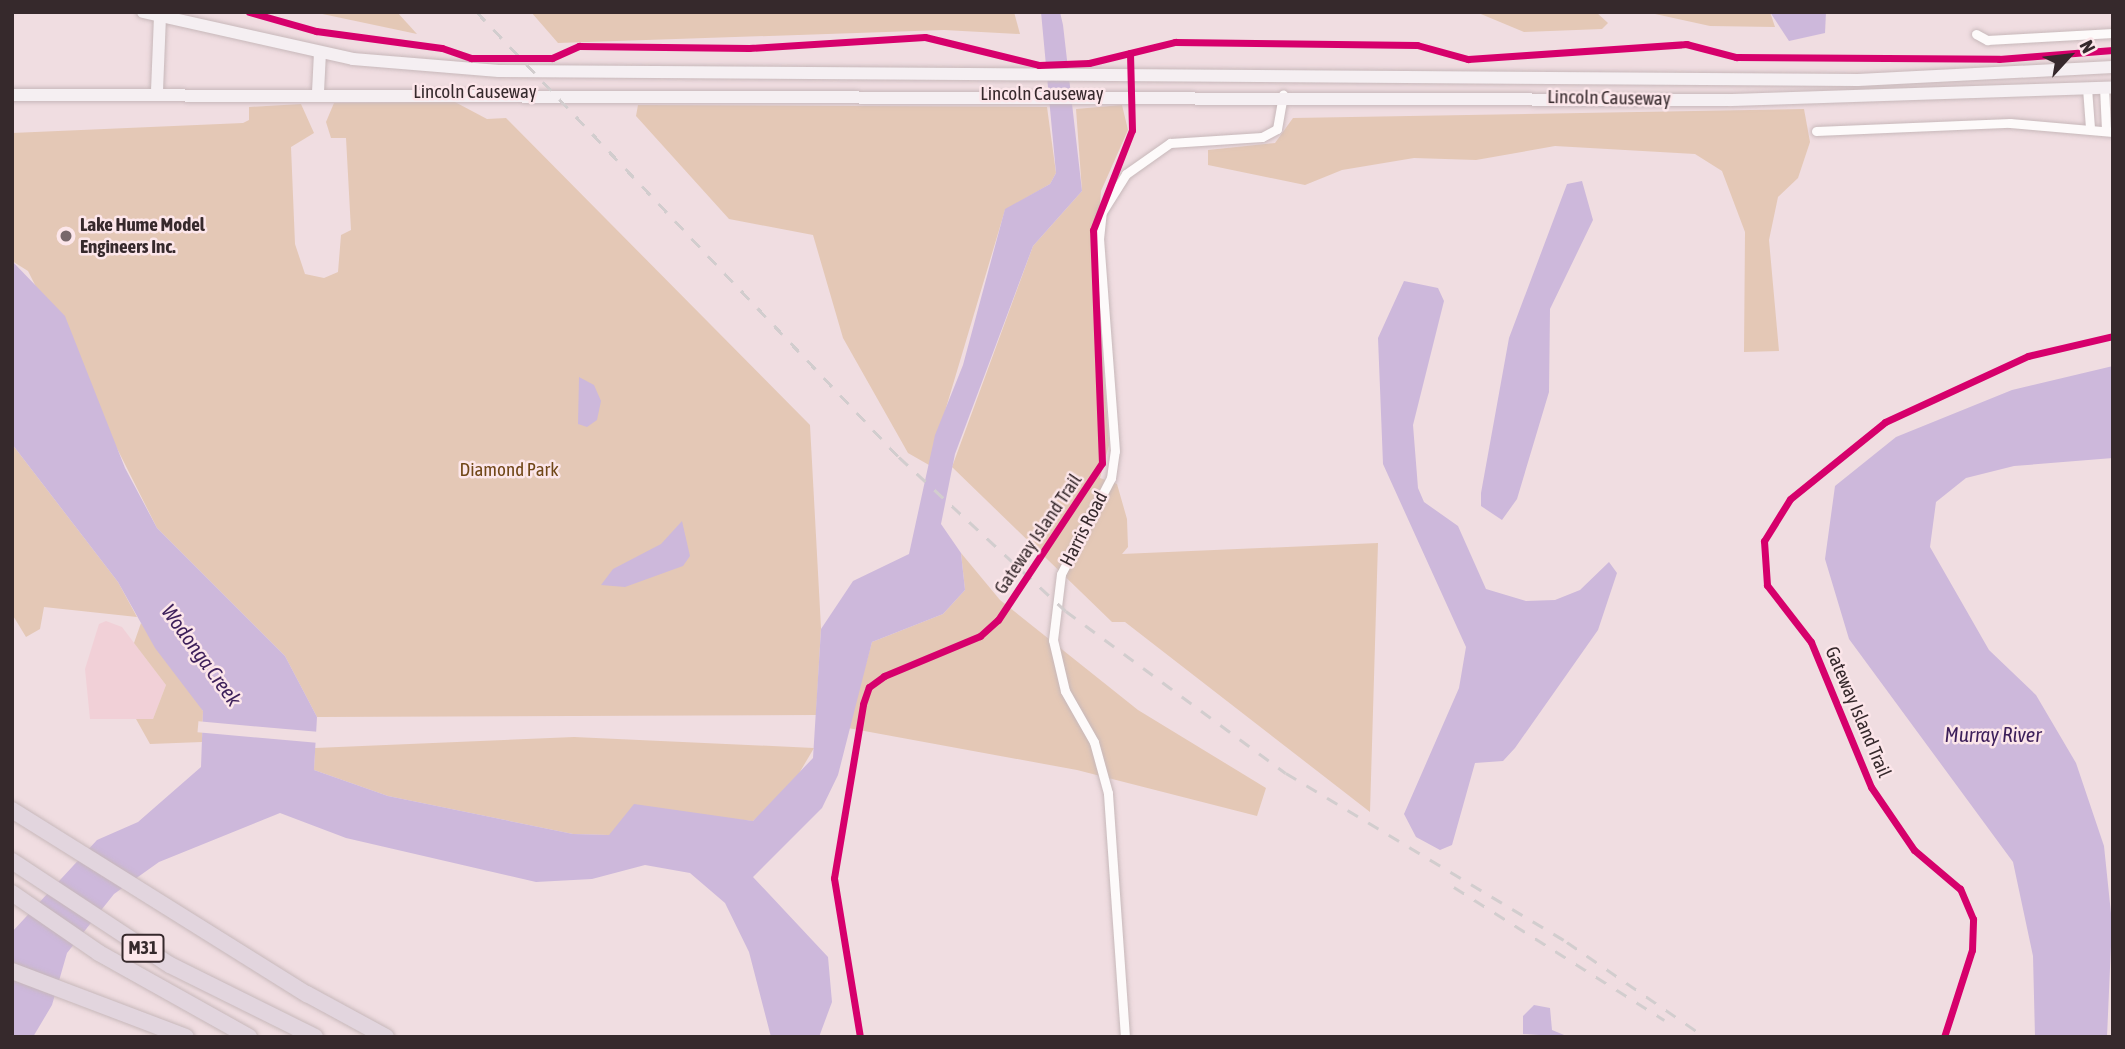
<!DOCTYPE html>
<html>
<head>
<meta charset="utf-8">
<style>
  body { margin:0 }
  #map { position:relative; width:2125px; height:1049px; overflow:hidden; background:#f0dde1; font-family:"Asap Condensed",sans-serif }
  div>[style] { position:absolute }
  .built>* { inset:0; background:#f1d0d7 }
  .green>* { inset:0; background:#e4c8b6 }
  .water>* { inset:0; background:#cdb8db }
  .pier>* { inset:0; background:#f0dde1; transform-origin:0 0 }
  .roads { filter:drop-shadow(0 0 2px #c7b8ba) drop-shadow(0 0 2px #c7b8ba) }
  .street>* { height:9px; margin:-4.5px; padding:0 4.5px; transform-origin:4.5px; border-radius:4.5px; background:#fdfafa }
  .secondary>* { height:12px; margin:-6px; padding:0 6px; transform-origin:6px; border-radius:6px; background:#f5eff2 }
  .highway>* { height:16px; margin:-8px; padding:0 8px; transform-origin:8px; border-radius:8px; background:#e2d5de }
  .rail>* { height:2.5px; margin-top:-1.25px; transform-origin:0; background:repeating-linear-gradient(90deg,#d2cdce 0 12px,transparent 0 24px) }
  .cycleway>* { height:7px; margin:-3.5px; padding:0 3.5px; transform-origin:3.5px; border-radius:3.5px; background:#d6006c }
  .dots>* { width:19px; height:19px; translate:-50% -50%; box-sizing:border-box; border:4px solid #fce6ea; border-radius:50% }
  span { translate:-50% -50%; white-space:nowrap; text-align:center; line-height:1.15; -webkit-text-stroke:5px #fce6ea; paint-order:stroke }
  .shield-label span { padding:2px 5px; background:#fce6ea; border:2px solid; border-radius:5px; -webkit-text-stroke-width:0 }
  .shield-label { font-size:18px; color:#36292c; font-weight:700 }
  .street-label { font-size:19px; color:#36292c }
  .poi-label { font-size:19px; color:#36292c; font-weight:700 }
  .left { translate:0 -50%; text-align:left }
  .park-label { font-size:19px; color:#704718 }
  .water-label { font-size:21px; color:#3d1f5a; font-style:italic }
  .frame { position:absolute; inset:0; border:14px solid #36292c; pointer-events:none }
  .north { position:absolute; left:2034px; top:21px; width:70px; height:70px; -webkit-text-stroke:5px #fce6ea; paint-order:stroke; rotate:63deg; font-size:19px; font-weight:700; line-height:28px; text-align:center; color:#36292c }
  .north::after { content:''; display:block; margin:auto; width:24px; height:32px; background:#36292c; clip-path:polygon(50% 0,100% 100%,50% 72%,0 100%) }
</style>
</head>
<body>
<div id="map">
  <div class="built">
    <i style="clip-path:polygon(106px 621px,122px 627px,166px 685px,153px 719px,90px 719px,85px 669px,99px 624px)"></i>
  </div>
  <div class="green">
    <i style="clip-path:polygon(313px 12px,397px 12px,417px 34px)"></i>
    <i style="clip-path:polygon(531px 12px,1014px 12px,1020px 34px,944px 30px,558px 43px)"></i>
    <i style="clip-path:polygon(1476px 12px,1596px 12px,1608px 23px,1602px 29px,1524px 32px)"></i>
    <i style="clip-path:polygon(1646px 12px,1770px 12px,1775px 27px,1710px 26px)"></i>
    <i style="clip-path:polygon(455px 102px,487px 119px,506px 118px,810px 425px,821px 628px,816px 715px,317px 717px,285px 656px,157px 528px,28px 271px,12px 261px,12px 133px,243px 123px,249px 120px,249px 107px,301px 104px,314px 133px,291px 147px,295px 244px,305px 274px,324px 278px,338px 272px,341px 235px,351px 230px,346px 138px,331px 138px,326px 122px,334px 103px)"></i>
    <i style="clip-path:polygon(638px 105px,1047px 107px,1056px 173px,1050px 184px,1005px 210px,929px 465px,908px 453px,843px 338px,813px 235px,729px 219px,636px 116px)"></i>
    <i style="clip-path:polygon(1122px 105px,1128px 130px,1101px 191px,1096px 259px,1109px 445px,1100px 478px,1117px 484px,1127px 519px,1128px 547px,1122px 554px,1378px 543px,1370px 812px,1125px 622px,1112px 622px,952px 467px,1033px 246px,1082px 191px,1076px 109px)"></i>
    <i style="clip-path:polygon(1804px 109px,1810px 142px,1798px 178px,1778px 197px,1769px 240px,1779px 351px,1744px 352px,1745px 232px,1722px 171px,1695px 154px,1555px 146px,1476px 160px,1414px 158px,1342px 170px,1305px 185px,1208px 165px,1208px 150px,1275px 143px,1293px 118px)"></i>
    <i style="clip-path:polygon(12px 444px,118px 582px,137px 617px,44px 607px,40px 629px,26px 637px,12px 614px)"></i>
    <i style="clip-path:polygon(961px 553px,1000px 600px,1138px 710px,1266px 788px,1257px 816px,1077px 770px,848px 728px,872px 642px,943px 614px,965px 590px)"></i>
    <i style="clip-path:polygon(141px 623px,190px 687px,203px 711px,202px 742px,150px 744px,136px 719px,153px 719px,166px 685px,134px 643px)"></i>
    <i style="clip-path:polygon(574px 737px,814px 748px,791px 787px,753px 821px,712px 817px,609px 835px,573px 834px,388px 796px,314px 770px,315px 748px)"></i>
  </div>
  <div class="water">
    <i style="clip-path:polygon(1041px 12px,1060px 12px,1063px 25px,1082px 191px,1033px 246px,955px 454px,941px 524px,961px 553px,965px 590px,943px 614px,872px 642px,838px 775px,822px 808px,753px 877px,828px 957px,832px 1002px,819px 1037px,771px 1037px,749px 952px,725px 903px,690px 873px,645px 865px,592px 879px,536px 882px,346px 838px,280px 813px,159px 862px,114px 894px,67px 953px,52px 1005px,33px 1037px,12px 1037px,12px 932px,97px 840px,138px 822px,201px 767px,203px 711px,155px 648px,118px 582px,12px 444px,12px 261px,65px 316px,125px 468px,157px 528px,285px 656px,317px 717px,314px 770px,388px 796px,573px 834px,609px 835px,634px 804px,753px 821px,813px 758px,821px 629px,853px 581px,909px 554px,935px 435px,963px 365px,1005px 209px,1050px 184px,1056px 173px)"></i>
    <i style="clip-path:polygon(1770px 12px,1826px 12px,1825px 33px,1789px 41px)"></i>
    <i style="clip-path:polygon(1582px 181px,1593px 220px,1550px 309px,1549px 392px,1517px 499px,1502px 520px,1481px 506px,1481px 493px,1509px 338px,1567px 184px)"></i>
    <i style="clip-path:polygon(1404px 281px,1438px 288px,1444px 301px,1413px 425px,1418px 488px,1424px 502px,1458px 526px,1486px 589px,1526px 601px,1555px 600px,1580px 590px,1609px 562px,1617px 573px,1598px 630px,1515px 748px,1503px 761px,1475px 763px,1452px 845px,1440px 850px,1416px 837px,1404px 814px,1459px 688px,1466px 647px,1383px 464px,1378px 338px)"></i>
    <i style="clip-path:polygon(2113px 366px,2113px 458px,2014px 466px,1966px 478px,1936px 502px,1930px 547px,1989px 650px,2036px 695px,2076px 763px,2104px 846px,2112px 923px,2107px 1037px,2035px 1037px,2033px 956px,2013px 862px,1849px 639px,1825px 559px,1835px 486px,1896px 437px,2012px 390px)"></i>
    <i style="clip-path:polygon(579px 377px,594px 385px,601px 401px,597px 420px,587px 427px,578px 424px)"></i>
    <i style="clip-path:polygon(682px 521px,690px 556px,683px 566px,625px 587px,601px 585px,613px 569px,661px 544px)"></i>
    <i style="clip-path:polygon(1534px 1005px,1550px 1008px,1552px 1030px,1569px 1037px,1523px 1034px,1523px 1016px)"></i>
  </div>
  <div class="pier">
    <i style="left:320px;top:732px;width:11px;height:122px;rotate:95deg"></i>
  </div>
  <div class="roads">
    <div class="street">
      <i style="left:1976px;top:34px;width:13px;rotate:29deg"></i>
      <i style="left:1987px;top:40px;width:126px;rotate:-3.2deg"></i>
      <i style="left:2104px;top:87px;width:42px;rotate:87.3deg"></i>
      <i style="left:2087px;top:88px;width:40px;rotate:85.7deg"></i>
      <i style="left:1816px;top:131px;width:194px;rotate:-2.4deg"></i>
      <i style="left:2010px;top:123px;width:103px;rotate:5deg"></i>
      <i style="left:1125px;top:1037px;width:245px;rotate:-94deg"></i>
      <i style="left:1108px;top:793px;width:53px;rotate:-105.4deg"></i>
      <i style="left:1094px;top:742px;width:59px;rotate:-119.6deg"></i>
      <i style="left:1065px;top:691px;width:52px;rotate:-103.2deg"></i>
      <i style="left:1053px;top:640px;width:66px;rotate:-83.1deg"></i>
      <i style="left:1061px;top:574px;width:108px;rotate:-62.5deg"></i>
      <i style="left:1111px;top:478px;width:27px;rotate:-82deg"></i>
      <i style="left:1115px;top:451px;width:213px;rotate:-94.3deg"></i>
      <i style="left:1099px;top:239px;width:27px;rotate:-84deg"></i>
      <i style="left:1102px;top:212px;width:45px;rotate:-57.7deg"></i>
      <i style="left:1126px;top:174px;width:54px;rotate:-35.2deg"></i>
      <i style="left:1170px;top:143px;width:92px;rotate:-3.7deg"></i>
      <i style="left:1262px;top:137px;width:17px;rotate:-28deg"></i>
      <i style="left:1277px;top:129px;width:35px;rotate:-80deg"></i>
    </div>
    <div class="secondary">
      <i style="left:143px;top:12px;width:215px;rotate:12.6deg"></i>
      <i style="left:353px;top:59px;width:146px;rotate:4.7deg"></i>
      <i style="left:499px;top:71px;width:1359px;rotate:0.38deg"></i>
      <i style="left:1858px;top:80px;width:255px;rotate:-2.9deg"></i>
      <i style="left:157px;top:91px;width:76px;rotate:-87.7deg"></i>
      <i style="left:318px;top:92px;width:40px;rotate:-87.1deg"></i>
      <i style="left:12px;top:95px;width:1719px;rotate:0.17deg"></i>
      <i style="left:1731px;top:100px;width:382px;rotate:-1.9deg"></i>
    </div>
    <div class="highway">
      <i style="left:12px;top:810px;width:348px;rotate:32deg"></i>
      <i style="left:307px;top:994px;width:90px;rotate:28.6deg"></i>
      <i style="left:12px;top:861px;width:189px;rotate:33.4deg"></i>
      <i style="left:170px;top:965px;width:162px;rotate:26.4deg"></i>
      <i style="left:12px;top:893px;width:106px;rotate:34.6deg"></i>
      <i style="left:99px;top:953px;width:172px;rotate:29.2deg"></i>
      <i style="left:12px;top:971px;width:186px;rotate:20.8deg"></i>
    </div>
  </div>
  <div class="rail">
    <i style="left:477px;top:12px;width:613px;rotate:46.52deg"></i>
    <i style="left:899px;top:457px;width:227px;rotate:42.7deg"></i>
    <i style="left:1066px;top:611px;width:273px;rotate:36.4deg"></i>
    <i style="left:1286px;top:773px;width:328px;rotate:31deg"></i>
    <i style="left:1567px;top:942px;width:168px;rotate:34.5deg"></i>
    <i style="left:1454px;top:887px;width:249px;rotate:32.3deg"></i>
  </div>
  <div class="cycleway">
    <i style="left:249px;top:12px;width:70px;rotate:15.8deg"></i>
    <i style="left:316px;top:31px;width:127px;rotate:7.7deg"></i>
    <i style="left:442px;top:48px;width:31px;rotate:19deg"></i>
    <i style="left:471px;top:58px;width:81px"></i>
    <i style="left:552px;top:58px;width:30px;rotate:-24deg"></i>
    <i style="left:579px;top:46px;width:170px;rotate:0.7deg"></i>
    <i style="left:749px;top:48px;width:176px;rotate:-3.6deg"></i>
    <i style="left:925px;top:37px;width:117px;rotate:13.8deg"></i>
    <i style="left:1039px;top:65px;width:50px;rotate:-2.3deg"></i>
    <i style="left:1089px;top:63px;width:89px;rotate:-13.7deg"></i>
    <i style="left:1175px;top:42px;width:242px;rotate:0.7deg"></i>
    <i style="left:1417px;top:45px;width:53px;rotate:15.4deg"></i>
    <i style="left:1468px;top:59px;width:219px;rotate:-3.9deg"></i>
    <i style="left:1686px;top:44px;width:52px;rotate:14.6deg"></i>
    <i style="left:1736px;top:57px;width:263px;rotate:0.4deg"></i>
    <i style="left:1999px;top:59px;width:114px;rotate:-4.5deg"></i>
    <i style="left:860px;top:1037px;width:161px;rotate:-99.3deg"></i>
    <i style="left:834px;top:878px;width:176px;rotate:-80.5deg"></i>
    <i style="left:863px;top:704px;width:18px;rotate:-71deg"></i>
    <i style="left:869px;top:687px;width:19px;rotate:-36deg"></i>
    <i style="left:884px;top:676px;width:104px;rotate:-22.6deg"></i>
    <i style="left:980px;top:636px;width:24px;rotate:-42deg"></i>
    <i style="left:998px;top:620px;width:188px;rotate:-56.5deg"></i>
    <i style="left:1102px;top:463px;width:233px;rotate:-92.2deg"></i>
    <i style="left:1093px;top:230px;width:107px;rotate:-68.7deg"></i>
    <i style="left:1132px;top:130px;width:77px;rotate:-91.5deg"></i>
    <i style="left:1944px;top:1037px;width:91px;rotate:-72.2deg"></i>
    <i style="left:1972px;top:950px;width:31px;rotate:-88deg"></i>
    <i style="left:1973px;top:919px;width:33px;rotate:-113deg"></i>
    <i style="left:1960px;top:889px;width:60px;rotate:-139.7deg"></i>
    <i style="left:1914px;top:850px;width:76px;rotate:-124.3deg"></i>
    <i style="left:1871px;top:787px;width:157px;rotate:-112.5deg"></i>
    <i style="left:1811px;top:642px;width:72px;rotate:-127.7deg"></i>
    <i style="left:1767px;top:585px;width:44px;rotate:-93.9deg"></i>
    <i style="left:1764px;top:541px;width:49px;rotate:-58.2deg"></i>
    <i style="left:1790px;top:499px;width:122px;rotate:-39deg"></i>
    <i style="left:1885px;top:422px;width:157px;rotate:-24.8deg"></i>
    <i style="left:2028px;top:356px;width:87px;rotate:-13.2deg"></i>
  </div>
  <div class="dots">
    <i style="left:66px;top:236px;background:#77686b"></i>
  </div>
  <div class="shield-label">
    <span style="left:143px;top:948px">M31</span>
  </div>
  <div class="street-label">
    <span style="left:475px;top:92px">Lincoln Causeway</span>
    <span style="left:1042px;top:94px">Lincoln Causeway</span>
    <span style="left:1609px;top:98px;rotate:1deg">Lincoln Causeway</span>
    <span style="left:1084px;top:529px;rotate:-63deg">Harris Road</span>
    <span style="left:1038px;top:534px;rotate:-56deg">Gateway Island Trail</span>
    <span style="left:1858px;top:712px;rotate:67deg">Gateway Island Trail</span>
  </div>
  <div class="poi-label">
    <span class="left" style="left:80px;top:236px">Lake Hume Model<br>Engineers Inc.</span>
  </div>
  <div class="park-label">
    <span style="left:509px;top:470px">Diamond Park</span>
  </div>
  <div class="water-label">
    <span style="left:202px;top:655px;rotate:54deg">Wodonga Creek</span>
    <span style="left:1993px;top:734px">Murray River</span>
  </div>
  <div class="frame"></div>
  <div class="north">N</div>
</div>
</body>
</html>
